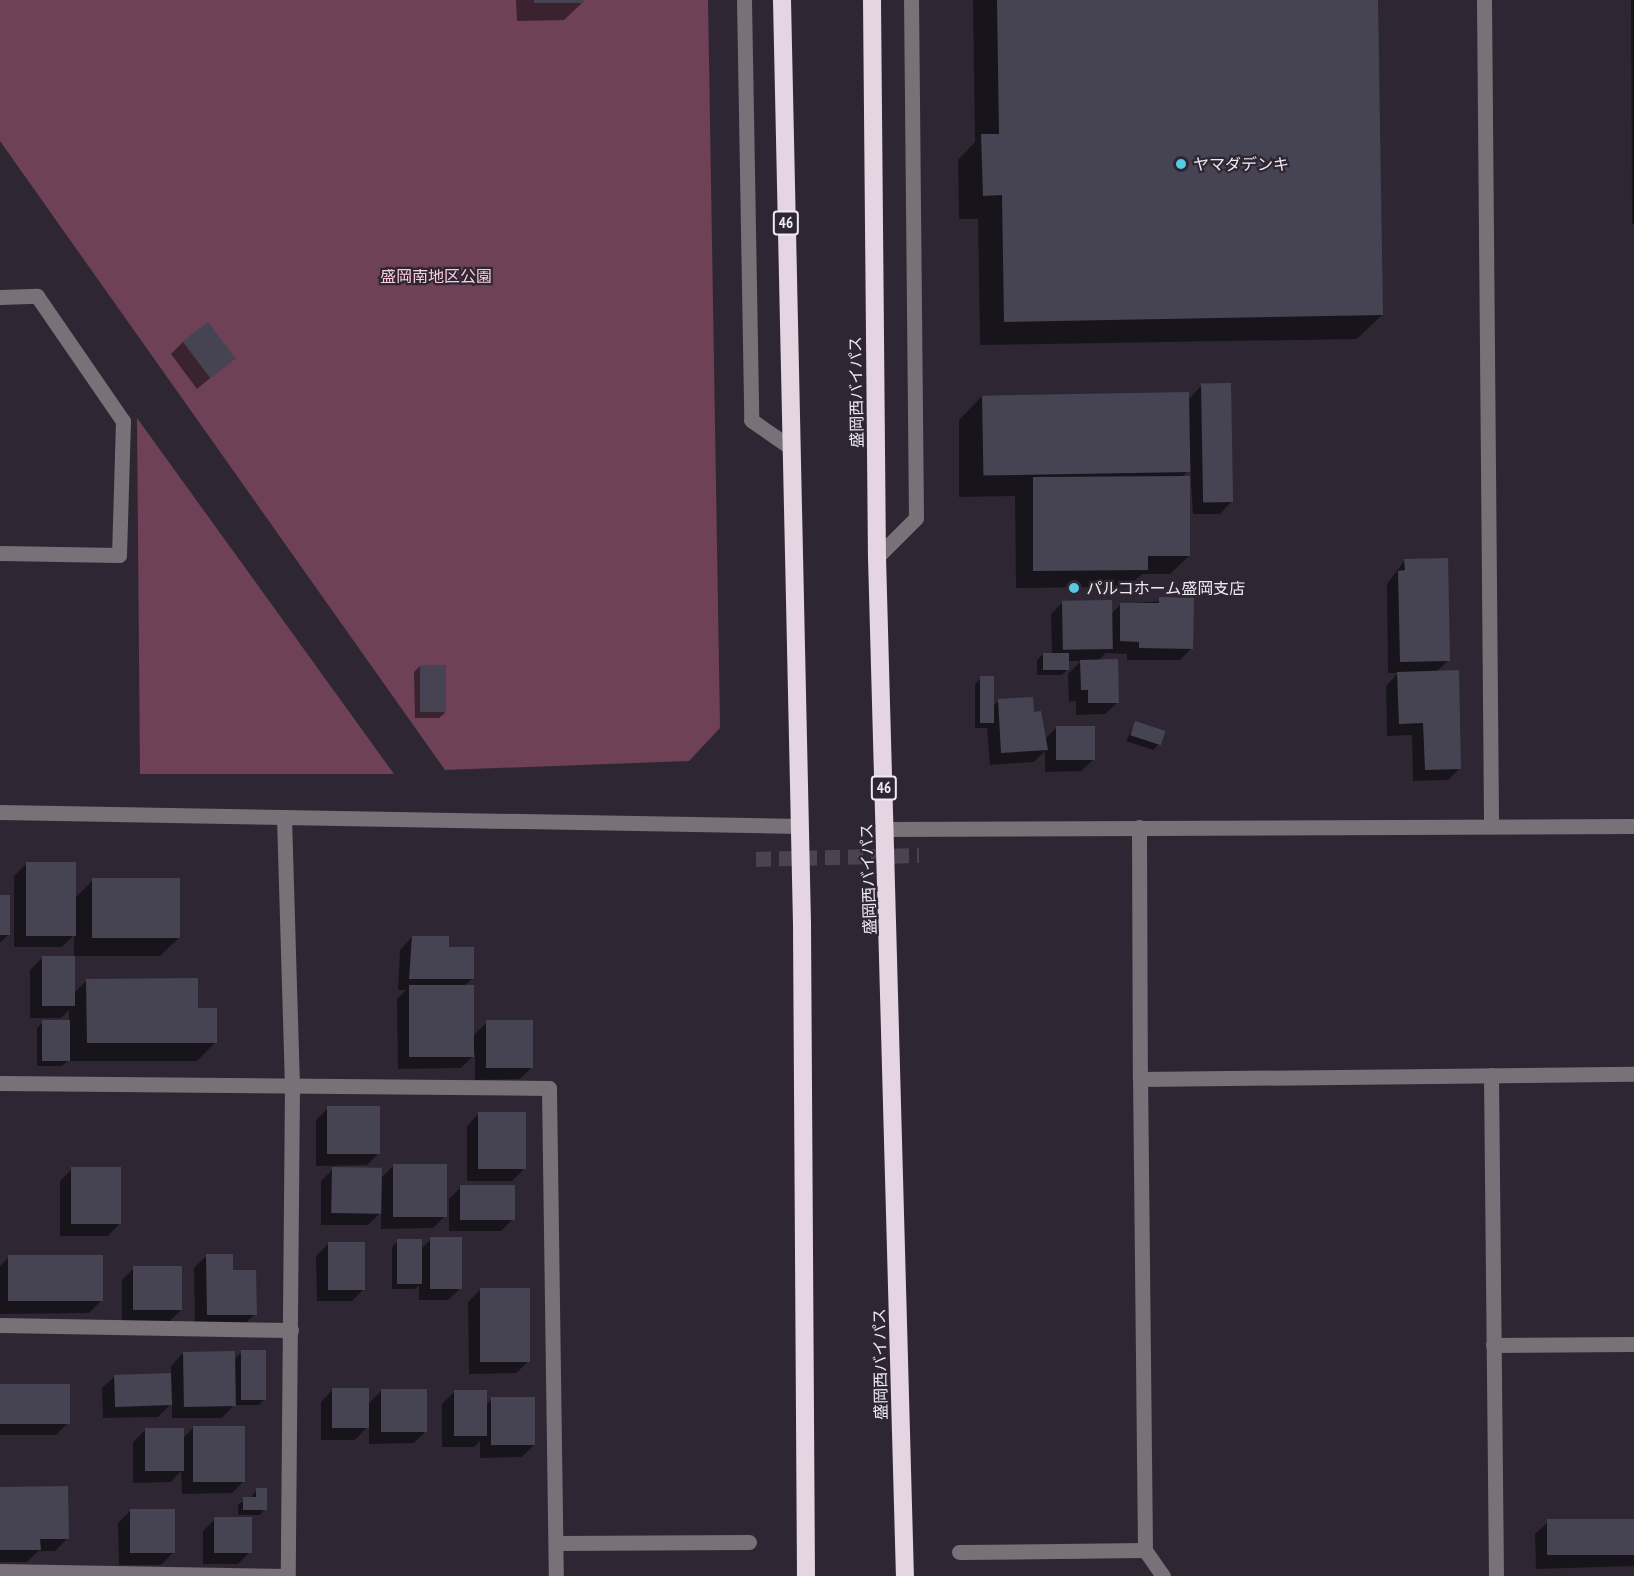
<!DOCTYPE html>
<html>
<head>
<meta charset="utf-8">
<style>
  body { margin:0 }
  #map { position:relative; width:1634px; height:1576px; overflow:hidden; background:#2e2733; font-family:"PT Sans Narrow","Noto Sans JP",sans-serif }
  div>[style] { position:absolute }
  .green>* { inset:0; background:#6e4156 }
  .shadow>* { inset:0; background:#0007 }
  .building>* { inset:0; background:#464453; transform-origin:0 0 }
  .minor-tunnel>* { height:15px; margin-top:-7.5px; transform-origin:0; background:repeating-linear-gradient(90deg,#4b4450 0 15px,transparent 0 23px) }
  .minor>* { height:15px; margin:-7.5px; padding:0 7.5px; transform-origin:7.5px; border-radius:7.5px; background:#787177 }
  .highway>* { height:18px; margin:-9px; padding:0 9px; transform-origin:9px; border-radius:9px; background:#e5d5e2 }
  .dots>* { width:16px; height:16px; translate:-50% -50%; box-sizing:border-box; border:3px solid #2e2733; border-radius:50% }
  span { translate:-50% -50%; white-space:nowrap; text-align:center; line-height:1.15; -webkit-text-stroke:4.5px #2e2733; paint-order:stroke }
  .shield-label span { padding:2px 4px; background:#2e2733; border:2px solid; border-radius:4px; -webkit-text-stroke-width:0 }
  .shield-label { font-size:15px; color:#efeaf2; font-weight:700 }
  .poi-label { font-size:16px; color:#efeaf2 }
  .left { translate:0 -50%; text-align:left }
  .park-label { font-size:16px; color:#fccbe0 }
  .street-label { font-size:16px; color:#efeaf2 }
</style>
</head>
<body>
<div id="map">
  <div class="green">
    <i style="clip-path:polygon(0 0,708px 0,720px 728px,689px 761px,445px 770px,0 141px)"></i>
    <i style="clip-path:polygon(137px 418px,394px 774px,140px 774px)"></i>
  </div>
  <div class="shadow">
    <i style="clip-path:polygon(516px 0,583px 0,583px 2px,564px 20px,517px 21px)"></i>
    <i style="clip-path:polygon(973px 0,1377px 0,1382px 315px,1357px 339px,980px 345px,978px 219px,959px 219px,958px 160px,975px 142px)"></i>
    <i style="clip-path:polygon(1631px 0,1634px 0,1634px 224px,1632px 224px)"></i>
    <i style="clip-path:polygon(183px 342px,234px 358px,197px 389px,171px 354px)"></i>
    <i style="clip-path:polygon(1202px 385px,1232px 501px,1220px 514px,1193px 514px,1188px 435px,1188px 471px,1181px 478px,1189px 556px,1170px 574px,1142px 574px,1128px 587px,1016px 588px,1015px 496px,959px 497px,959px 420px,983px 395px,1188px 400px)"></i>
    <i style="clip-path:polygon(1405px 560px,1449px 660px,1436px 672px,1460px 768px,1448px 780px,1413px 781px,1412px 735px,1387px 736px,1386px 686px,1398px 673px,1388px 673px,1387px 584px)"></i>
    <i style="clip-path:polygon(1192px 599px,1192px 648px,1180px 660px,1127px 660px,1127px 654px,1106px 653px,1098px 661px,1118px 702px,1105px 714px,1076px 715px,1076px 701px,1069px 702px,1068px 674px,1081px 661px,1067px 661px,1068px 669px,1062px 675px,1037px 675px,1037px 660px,1043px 654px,1052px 654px,1051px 614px,1063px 602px,1110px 615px,1121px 604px)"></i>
    <i style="clip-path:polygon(420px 666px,445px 713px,439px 718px,415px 718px,414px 672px)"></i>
    <i style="clip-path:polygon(981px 678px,993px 706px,999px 701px,1044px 740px,1057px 727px,1094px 759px,1081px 771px,1045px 772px,1045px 751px,1034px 762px,990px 765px,987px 728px,975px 728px,975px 684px)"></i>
    <i style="clip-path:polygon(1135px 723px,1159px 744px,1153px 750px,1126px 741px)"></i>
    <i style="clip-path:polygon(26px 864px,75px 898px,93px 880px,179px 938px,160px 956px,74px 956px,74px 935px,62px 947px,14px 947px,14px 876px)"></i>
    <i style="clip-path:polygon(0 897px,9px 934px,0 943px)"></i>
    <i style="clip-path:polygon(412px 937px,448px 948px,473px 978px,464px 986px,473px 1036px,487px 1022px,532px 1067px,520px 1079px,475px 1080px,475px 1054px,461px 1068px,398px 1069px,397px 999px,406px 990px,398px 990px,400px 950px)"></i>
    <i style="clip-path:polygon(42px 958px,73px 994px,87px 980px,196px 1010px,216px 1042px,197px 1061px,68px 1061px,62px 1066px,37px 1066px,37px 1028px,43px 1022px,69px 1022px,69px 1010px,61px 1018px,30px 1018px,30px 970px)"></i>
    <i style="clip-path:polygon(328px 1108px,379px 1153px,367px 1165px,316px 1166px,316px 1120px)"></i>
    <i style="clip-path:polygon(479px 1113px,524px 1169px,512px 1181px,467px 1181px,467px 1126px)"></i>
    <i style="clip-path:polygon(394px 1165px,445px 1216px,433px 1228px,381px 1229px,381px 1212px,368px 1225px,321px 1225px,321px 1181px,333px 1169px,381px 1178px)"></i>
    <i style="clip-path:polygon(72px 1169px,120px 1223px,108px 1236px,60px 1236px,60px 1181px)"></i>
    <i style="clip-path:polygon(461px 1187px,513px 1219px,501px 1231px,449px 1231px,449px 1199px)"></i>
    <i style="clip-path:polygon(431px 1239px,461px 1288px,448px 1300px,419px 1300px,419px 1285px,415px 1289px,392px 1289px,392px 1247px,398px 1241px,421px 1249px)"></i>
    <i style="clip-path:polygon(329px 1243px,364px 1289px,352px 1301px,317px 1301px,316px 1256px)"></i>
    <i style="clip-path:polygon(207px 1255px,255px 1314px,243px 1326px,195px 1327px,194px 1268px)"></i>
    <i style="clip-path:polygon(9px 1257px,101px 1301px,89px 1313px,0 1314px,0 1266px)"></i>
    <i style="clip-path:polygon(134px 1268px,181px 1310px,169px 1322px,122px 1322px,122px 1280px)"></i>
    <i style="clip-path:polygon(481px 1289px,529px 1361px,516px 1373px,469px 1374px,468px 1302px)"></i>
    <i style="clip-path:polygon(242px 1352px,265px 1399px,259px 1405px,234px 1405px,222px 1418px,172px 1418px,172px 1403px,158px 1417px,103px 1418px,102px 1388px,115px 1376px,171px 1375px,171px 1366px,183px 1353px,234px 1360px)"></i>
    <i style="clip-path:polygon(0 1386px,69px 1422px,56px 1435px,0 1435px)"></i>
    <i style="clip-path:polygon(333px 1389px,367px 1405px,382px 1390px,426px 1431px,414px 1443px,369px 1444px,369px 1425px,355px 1440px,321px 1440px,321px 1402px)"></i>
    <i style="clip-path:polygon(454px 1392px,486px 1405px,492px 1399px,534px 1445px,522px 1457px,480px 1458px,480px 1441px,474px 1447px,442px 1447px,442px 1404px)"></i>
    <i style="clip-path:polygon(193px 1428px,244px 1481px,232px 1493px,182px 1494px,181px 1471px,171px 1482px,133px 1483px,133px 1442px,145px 1430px,182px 1439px)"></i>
    <i style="clip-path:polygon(0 1488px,67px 1539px,55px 1551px,38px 1551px,27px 1562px,0 1562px)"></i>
    <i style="clip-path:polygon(257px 1489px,265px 1509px,260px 1515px,238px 1515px,238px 1504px,251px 1498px)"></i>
    <i style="clip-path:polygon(130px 1511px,173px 1553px,161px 1565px,119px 1565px,118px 1523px)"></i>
    <i style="clip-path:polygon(215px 1519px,250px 1552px,238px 1564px,203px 1564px,203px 1531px)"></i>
    <i style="clip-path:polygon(1634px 1520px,1634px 1566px,1536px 1569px,1535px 1534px,1548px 1522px)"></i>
  </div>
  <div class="building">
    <i style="left:534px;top:0;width:50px;height:3px"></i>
    <i style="clip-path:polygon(997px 0,1378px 0,1383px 315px,1004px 322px,1002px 195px,983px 196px,981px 134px,999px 134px)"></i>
    <i style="left:208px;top:322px;width:46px;height:32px;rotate:53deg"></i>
    <i style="left:1231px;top:383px;width:119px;height:30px;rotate:89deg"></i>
    <i style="left:1189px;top:392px;width:80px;height:207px;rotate:89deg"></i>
    <i style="clip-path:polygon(1190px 476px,1190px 556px,1148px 556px,1148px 570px,1033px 571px,1033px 477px)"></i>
    <i style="clip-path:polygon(1448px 558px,1450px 661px,1400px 662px,1398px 571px,1405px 570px,1404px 559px)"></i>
    <i style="clip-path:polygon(1159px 597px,1194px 598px,1193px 649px,1139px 648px,1139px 642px,1120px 641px,1120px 603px,1159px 603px)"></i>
    <i style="left:1112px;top:600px;width:49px;height:50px;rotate:89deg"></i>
    <i style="left:1043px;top:653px;width:26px;height:17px"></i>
    <i style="clip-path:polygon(1118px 659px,1119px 703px,1088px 703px,1088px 690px,1081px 690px,1080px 660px)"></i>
    <i style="left:420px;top:665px;width:26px;height:47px"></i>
    <i style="clip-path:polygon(1459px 670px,1461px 769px,1425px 770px,1423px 723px,1399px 724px,1397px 672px)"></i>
    <i style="left:980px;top:676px;width:14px;height:47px"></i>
    <i style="clip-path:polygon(1033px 697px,1034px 712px,1041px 711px,1048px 750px,1001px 753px,998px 699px)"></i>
    <i style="left:1135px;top:721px;width:32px;height:15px;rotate:18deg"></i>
    <i style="left:1056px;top:726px;width:39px;height:34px"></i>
    <i style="left:26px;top:862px;width:50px;height:74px"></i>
    <i style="left:92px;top:878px;width:88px;height:60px"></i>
    <i style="left:0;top:895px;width:10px;height:40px"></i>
    <i style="clip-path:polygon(412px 936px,449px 936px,449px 947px,474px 947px,474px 979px,409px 979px)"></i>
    <i style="left:42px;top:956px;width:33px;height:50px"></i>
    <i style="clip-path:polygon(198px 978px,198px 1008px,217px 1008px,217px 1043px,87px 1043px,86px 979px)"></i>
    <i style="left:409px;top:985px;width:65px;height:72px"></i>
    <i style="left:42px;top:1020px;width:28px;height:41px"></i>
    <i style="left:486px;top:1020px;width:47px;height:48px"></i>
    <i style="left:327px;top:1106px;width:53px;height:48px"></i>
    <i style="left:478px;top:1112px;width:48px;height:57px"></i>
    <i style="left:393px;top:1164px;width:54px;height:53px"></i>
    <i style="left:71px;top:1167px;width:50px;height:57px"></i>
    <i style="left:332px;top:1167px;width:50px;height:46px;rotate:1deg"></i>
    <i style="left:460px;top:1185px;width:55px;height:35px"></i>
    <i style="left:430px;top:1237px;width:32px;height:52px"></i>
    <i style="left:397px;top:1239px;width:25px;height:45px"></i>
    <i style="left:328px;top:1242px;width:37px;height:48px"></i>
    <i style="clip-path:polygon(206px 1254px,233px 1254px,233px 1270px,256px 1270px,257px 1315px,207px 1315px)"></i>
    <i style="left:103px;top:1255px;width:46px;height:95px;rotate:90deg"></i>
    <i style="left:182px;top:1266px;width:44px;height:49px;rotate:90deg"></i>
    <i style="left:480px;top:1288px;width:50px;height:74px"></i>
    <i style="left:266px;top:1350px;width:50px;height:25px;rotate:90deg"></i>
    <i style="left:235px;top:1351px;width:55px;height:52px;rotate:89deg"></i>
    <i style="left:171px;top:1373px;width:32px;height:57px;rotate:88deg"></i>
    <i style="left:0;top:1384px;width:70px;height:40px"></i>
    <i style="left:332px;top:1388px;width:37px;height:40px"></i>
    <i style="left:381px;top:1389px;width:46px;height:43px"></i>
    <i style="left:454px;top:1390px;width:33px;height:46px"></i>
    <i style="left:535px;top:1397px;width:48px;height:44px;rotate:90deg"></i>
    <i style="left:193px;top:1426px;width:52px;height:56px"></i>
    <i style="left:145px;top:1428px;width:39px;height:43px"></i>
    <i style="clip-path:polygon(68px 1486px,69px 1539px,40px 1539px,41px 1550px,0 1550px,0 1487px)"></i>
    <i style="clip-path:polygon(256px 1488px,267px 1488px,267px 1510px,243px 1510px,243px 1497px,256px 1497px)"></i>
    <i style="left:130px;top:1509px;width:45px;height:44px"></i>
    <i style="left:214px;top:1517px;width:38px;height:36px"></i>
    <i style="left:1634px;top:1519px;width:36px;height:87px;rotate:90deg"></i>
  </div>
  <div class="minor-tunnel">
    <i style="left:756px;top:859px;width:163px;rotate:-1.4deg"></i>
  </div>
  <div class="minor">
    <i style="left:744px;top:0;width:420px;rotate:89deg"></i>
    <i style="left:751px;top:420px;width:47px;rotate:34.7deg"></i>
    <i style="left:1484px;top:0;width:826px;rotate:89.51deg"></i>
    <i style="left:0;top:297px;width:37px;rotate:-2deg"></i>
    <i style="left:37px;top:296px;width:152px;rotate:55.5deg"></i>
    <i style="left:123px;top:421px;width:134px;rotate:91.7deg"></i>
    <i style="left:119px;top:555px;width:119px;rotate:-179deg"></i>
    <i style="left:877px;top:557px;width:55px;rotate:-45deg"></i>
    <i style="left:916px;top:518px;width:518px;rotate:-90.55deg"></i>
    <i style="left:0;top:812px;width:799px;rotate:1deg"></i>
    <i style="left:284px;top:817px;width:269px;rotate:88.3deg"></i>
    <i style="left:292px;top:1086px;width:490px;rotate:90.5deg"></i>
    <i style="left:1139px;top:827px;width:252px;rotate:89.8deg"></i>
    <i style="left:886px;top:829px;width:748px;rotate:-0.23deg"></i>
    <i style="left:1491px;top:1075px;width:501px;rotate:89.43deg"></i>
    <i style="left:0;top:1083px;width:549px;rotate:0.52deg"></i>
    <i style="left:549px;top:1088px;width:488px;rotate:89.2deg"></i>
    <i style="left:0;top:1325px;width:291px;rotate:1deg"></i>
    <i style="left:1493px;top:1345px;width:141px;rotate:-0.4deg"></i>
    <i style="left:556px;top:1543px;width:193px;rotate:-0.3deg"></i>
    <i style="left:959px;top:1552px;width:186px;rotate:-0.6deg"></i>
    <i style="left:0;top:1571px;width:285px;rotate:1deg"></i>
    <i style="left:1163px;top:1576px;width:32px;rotate:-125deg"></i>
    <i style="left:1145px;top:1550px;width:471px;rotate:-90.6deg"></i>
    <i style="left:1140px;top:1079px;width:494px;rotate:-0.6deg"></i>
  </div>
  <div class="highway">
    <i style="left:782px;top:0;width:925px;rotate:88.76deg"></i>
    <i style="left:802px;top:925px;width:651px;rotate:89.65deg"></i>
    <i style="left:872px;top:0;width:557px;rotate:89.49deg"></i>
    <i style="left:877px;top:557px;width:1019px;rotate:88.43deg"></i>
  </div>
  <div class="dots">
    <i style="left:1181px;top:164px;background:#55cae0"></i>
    <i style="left:1074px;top:588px;background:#55cae0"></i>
  </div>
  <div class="shield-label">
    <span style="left:786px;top:223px">46</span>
    <span style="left:884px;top:788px">46</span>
  </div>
  <div class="poi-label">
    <span class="left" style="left:1193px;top:164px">ヤマダデンキ</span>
    <span class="left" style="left:1086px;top:588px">パルコホーム盛岡支店</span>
  </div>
  <div class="park-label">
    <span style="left:436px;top:276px">盛岡南地区公園</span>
  </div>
  <div class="street-label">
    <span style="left:856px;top:392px;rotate:-91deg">盛岡西バイパス</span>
    <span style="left:868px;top:879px;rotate:-92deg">盛岡西バイパス</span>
    <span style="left:880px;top:1364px;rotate:-91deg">盛岡西バイパス</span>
  </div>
</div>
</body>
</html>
